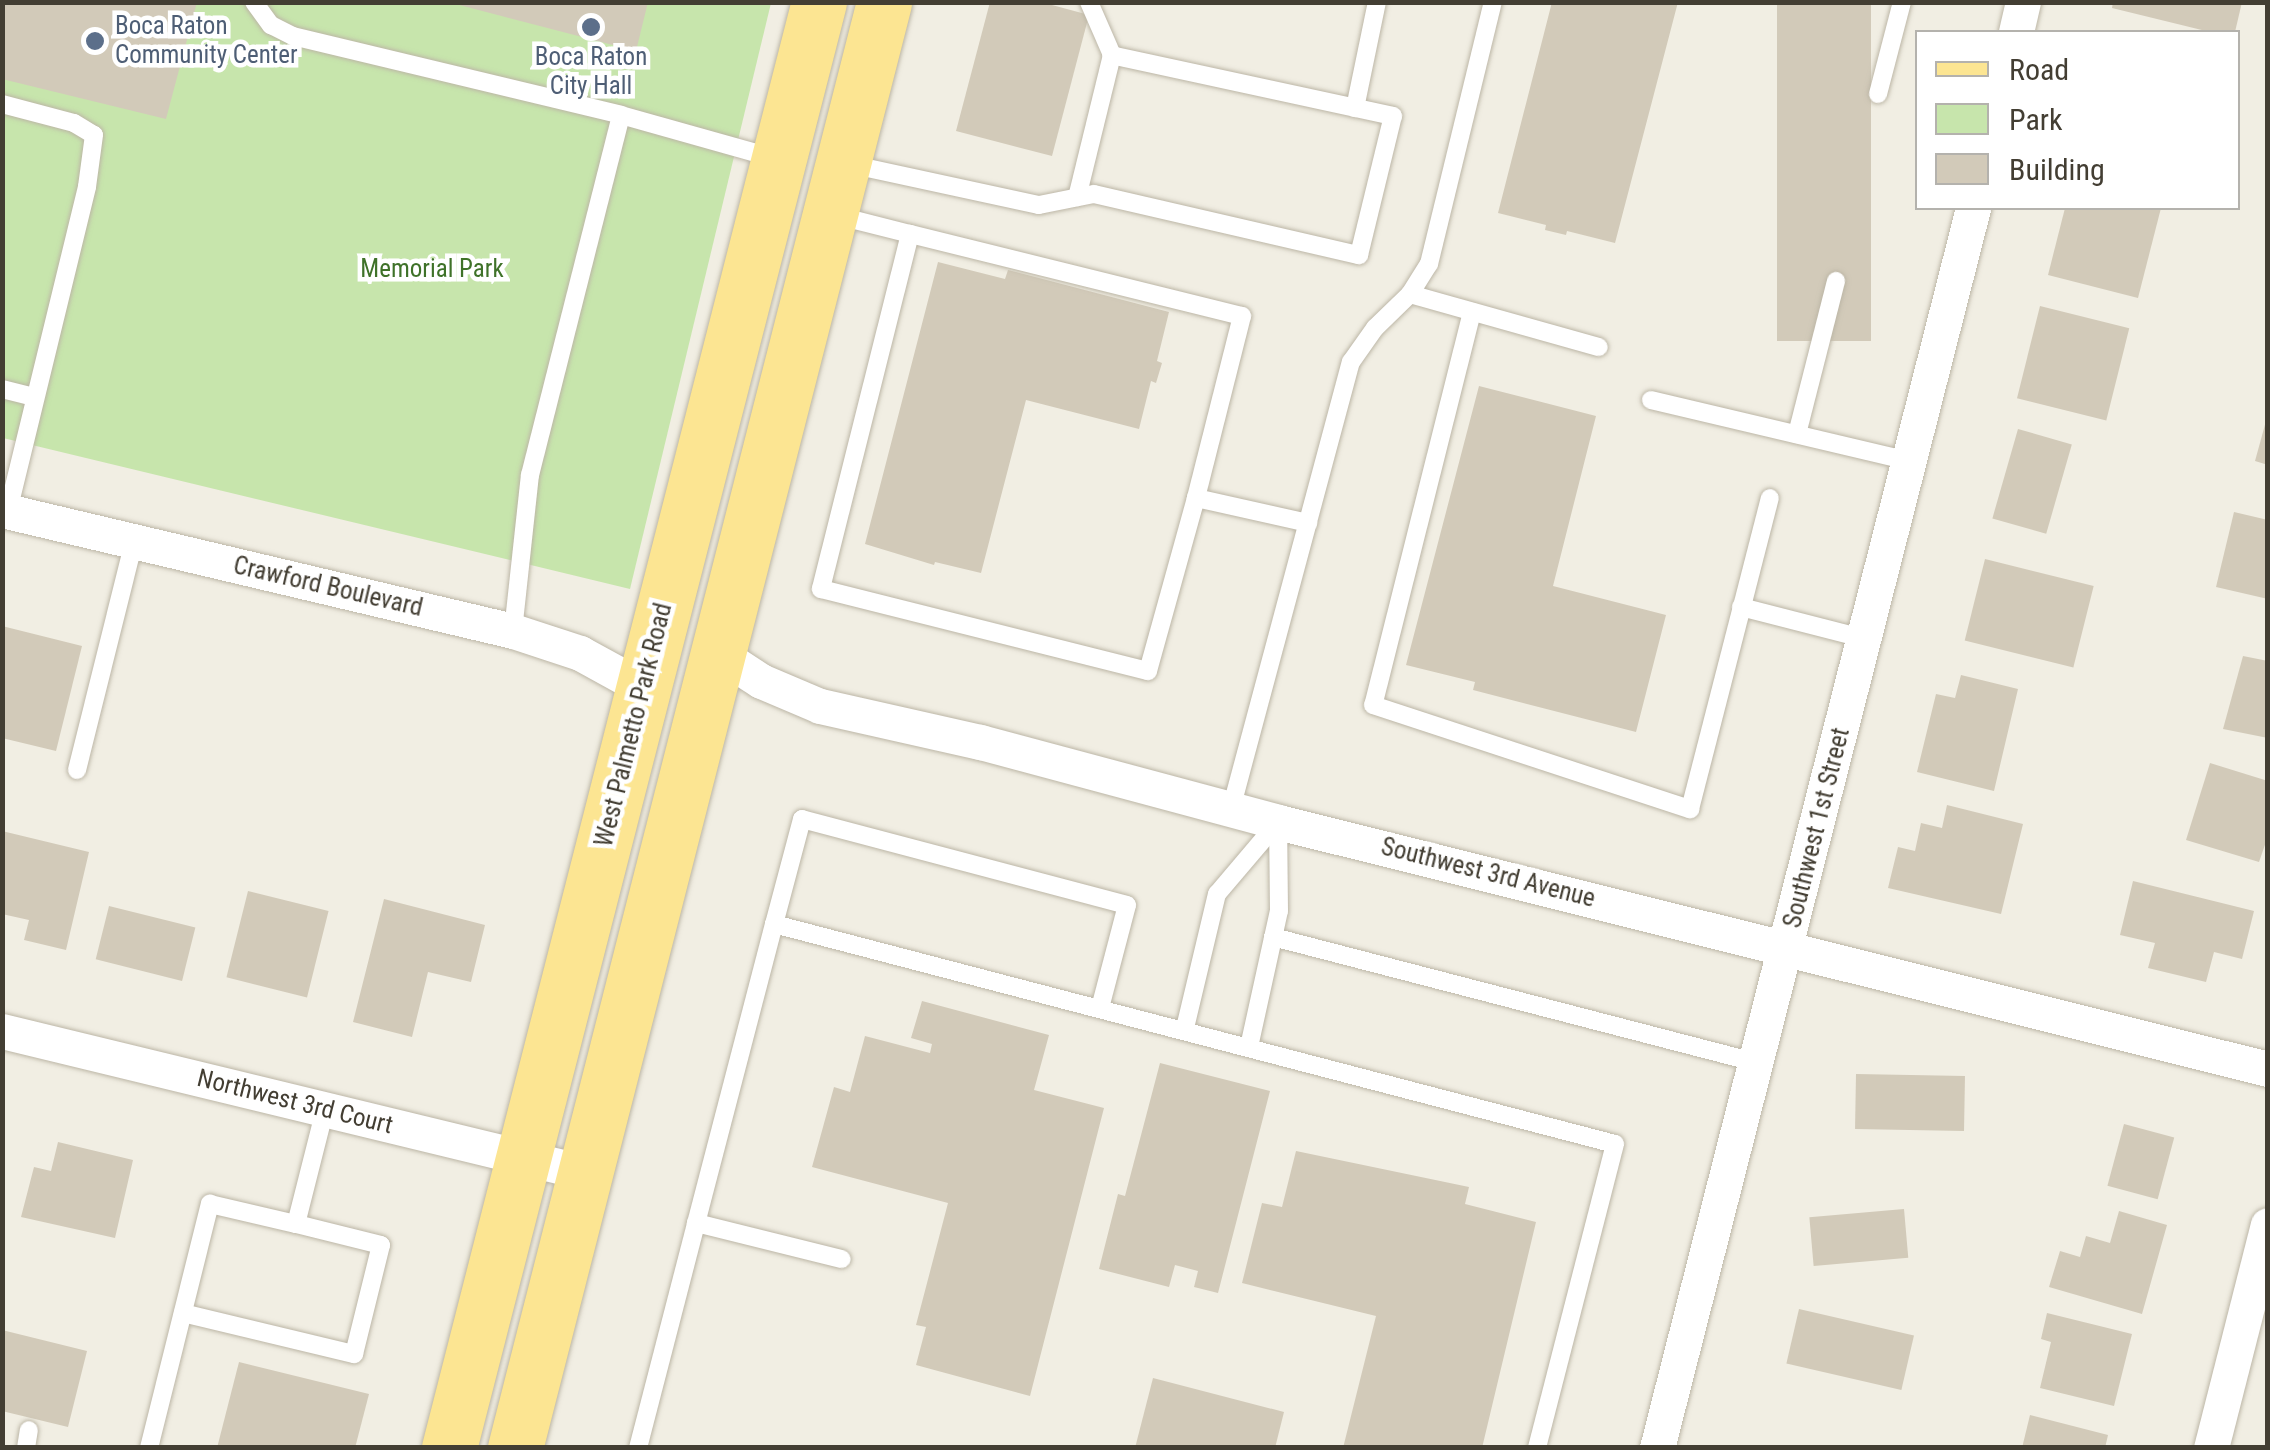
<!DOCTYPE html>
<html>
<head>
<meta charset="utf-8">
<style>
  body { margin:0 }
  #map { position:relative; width:2270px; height:1450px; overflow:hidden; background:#f1eee3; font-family:"Roboto Condensed",sans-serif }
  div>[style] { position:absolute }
  .green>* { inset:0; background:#c7e5ac }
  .building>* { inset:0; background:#d2cab9; transform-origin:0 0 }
  .roads { filter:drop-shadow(0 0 2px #bcb6a6) drop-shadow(0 0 2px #bcb6a6) }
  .service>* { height:18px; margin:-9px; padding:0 9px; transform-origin:9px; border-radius:9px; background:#fff }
  .minor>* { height:35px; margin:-17.5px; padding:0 17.5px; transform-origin:17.5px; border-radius:17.5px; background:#fff }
  .primary>* { height:55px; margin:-27.5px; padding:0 27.5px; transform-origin:27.5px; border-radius:27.5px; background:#fce592 }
  .dots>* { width:28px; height:28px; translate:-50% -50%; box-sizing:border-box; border:5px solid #fff; border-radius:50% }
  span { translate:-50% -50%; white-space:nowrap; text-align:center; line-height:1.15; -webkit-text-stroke:9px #fff; paint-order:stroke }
  .service-label { font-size:25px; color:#4e5e75 }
  .left { translate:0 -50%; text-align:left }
  .park-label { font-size:25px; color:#3f7229 }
  .street-label { font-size:25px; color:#433e33 }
  .frame { position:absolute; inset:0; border:5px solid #433e33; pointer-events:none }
  .legend { position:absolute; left:1915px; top:30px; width:325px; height:180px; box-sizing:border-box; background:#fff; border:2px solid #b4b2ad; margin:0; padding:12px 18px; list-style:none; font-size:30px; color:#433e33 }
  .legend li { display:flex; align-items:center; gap:20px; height:50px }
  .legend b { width:50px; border:2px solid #b4b2ad }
</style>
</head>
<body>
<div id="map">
  <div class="green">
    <i style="clip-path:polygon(3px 3px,771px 3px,630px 589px,3px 438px)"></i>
  </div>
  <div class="building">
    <i style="clip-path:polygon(2px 2px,197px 2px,166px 119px,2px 79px)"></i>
    <i style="clip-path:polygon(448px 2px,648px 2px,636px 51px)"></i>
    <i style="clip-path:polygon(990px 2px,1041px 2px,1089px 15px,1052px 156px,956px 131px)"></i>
    <i style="clip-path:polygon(1552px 2px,1678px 2px,1615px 243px,1567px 231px,1566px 235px,1545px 230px,1546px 225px,1498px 213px)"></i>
    <i style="left:1777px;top:2px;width:94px;height:339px"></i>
    <i style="clip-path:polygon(2113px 2px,2242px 2px,2235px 32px,2210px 32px,2112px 8px)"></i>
    <i style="clip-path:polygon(2065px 208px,2161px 208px,2138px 298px,2048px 275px)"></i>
    <i style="clip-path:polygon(938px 262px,1005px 279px,1008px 270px,1169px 312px,1157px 361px,1162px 363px,1156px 383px,1151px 381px,1139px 429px,1026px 400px,981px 573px,935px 562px,934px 565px,865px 544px)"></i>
    <i style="left:2040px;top:306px;width:92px;height:95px;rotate:14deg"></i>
    <i style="clip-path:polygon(1479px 386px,1596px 416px,1553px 586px,1666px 615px,1636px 732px,1473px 690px,1475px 682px,1406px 665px)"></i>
    <i style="clip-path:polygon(2266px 421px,2268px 421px,2268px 465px,2255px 461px)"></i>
    <i style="left:2018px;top:429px;width:56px;height:93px;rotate:16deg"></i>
    <i style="clip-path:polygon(2234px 512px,2268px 520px,2268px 599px,2216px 587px)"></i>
    <i style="left:1985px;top:559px;width:112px;height:84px;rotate:14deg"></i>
    <i style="clip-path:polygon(2px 626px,82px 646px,56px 751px,2px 738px)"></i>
    <i style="clip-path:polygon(2243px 656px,2268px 661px,2268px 738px,2223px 729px)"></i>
    <i style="clip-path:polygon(1961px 675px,2018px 689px,1994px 791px,1917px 772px,1936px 694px,1955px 698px)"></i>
    <i style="clip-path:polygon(2210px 763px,2268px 781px,2268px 836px,2259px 862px,2186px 840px)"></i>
    <i style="clip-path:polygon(1947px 805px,2023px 824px,2001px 914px,1888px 888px,1898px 847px,1915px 851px,1921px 823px,1942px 828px)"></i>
    <i style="clip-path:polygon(2px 831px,89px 852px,66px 950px,24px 940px,29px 920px,2px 914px)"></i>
    <i style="clip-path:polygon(2133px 881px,2254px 911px,2242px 959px,2214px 952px,2206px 982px,2148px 968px,2155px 943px,2120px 935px)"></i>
    <i style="left:248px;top:891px;width:83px;height:89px;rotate:14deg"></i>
    <i style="clip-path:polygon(384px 899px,485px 925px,471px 982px,428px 972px,412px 1037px,353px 1022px)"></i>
    <i style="left:109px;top:906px;width:89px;height:55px;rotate:14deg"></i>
    <i style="clip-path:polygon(922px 1001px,1049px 1035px,1034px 1090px,1104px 1108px,1030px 1396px,916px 1365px,926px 1327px,916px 1325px,948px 1203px,812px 1167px,834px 1087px,850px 1092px,865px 1036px,930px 1053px,932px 1044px,911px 1038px)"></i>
    <i style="clip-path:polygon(1160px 1063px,1270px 1091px,1218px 1293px,1194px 1287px,1198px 1271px,1175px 1265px,1169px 1287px,1099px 1269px,1118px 1194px,1125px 1196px)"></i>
    <i style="left:1856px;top:1074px;width:109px;height:55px;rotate:1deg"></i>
    <i style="left:2124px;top:1124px;width:52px;height:64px;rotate:15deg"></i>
    <i style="clip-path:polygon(58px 1142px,133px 1160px,115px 1238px,21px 1217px,34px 1167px,51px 1171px)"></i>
    <i style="clip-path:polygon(1296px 1151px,1469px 1187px,1465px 1204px,1536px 1222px,1482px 1448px,1343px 1448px,1376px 1316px,1242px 1283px,1262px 1203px,1282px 1207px)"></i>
    <i style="left:1904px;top:1209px;width:49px;height:95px;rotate:85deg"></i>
    <i style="clip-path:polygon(2119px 1211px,2167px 1225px,2142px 1314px,2049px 1287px,2060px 1251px,2080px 1257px,2086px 1236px,2110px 1243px)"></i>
    <i style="left:1799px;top:1309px;width:118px;height:56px;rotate:13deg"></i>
    <i style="clip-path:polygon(2047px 1313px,2132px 1334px,2114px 1406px,2040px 1388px,2051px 1342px,2041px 1339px)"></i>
    <i style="clip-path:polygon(2px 1330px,87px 1351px,68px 1427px,2px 1411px)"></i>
    <i style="clip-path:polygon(239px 1362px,369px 1394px,355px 1448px,217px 1448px)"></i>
    <i style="clip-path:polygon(1153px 1378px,1284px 1412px,1275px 1448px,1135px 1448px)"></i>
    <i style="clip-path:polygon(2030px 1415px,2108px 1435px,2105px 1448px,2022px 1448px)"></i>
  </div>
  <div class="roads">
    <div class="service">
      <i style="left:254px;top:2px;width:29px;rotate:54deg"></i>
      <i style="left:271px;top:25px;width:25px;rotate:27deg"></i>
      <i style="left:293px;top:36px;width:337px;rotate:13.5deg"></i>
      <i style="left:621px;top:115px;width:159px;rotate:15.7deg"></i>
      <i style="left:1089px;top:2px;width:58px;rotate:66.5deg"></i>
      <i style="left:1878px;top:94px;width:95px;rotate:-75.4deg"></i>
      <i style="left:2px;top:104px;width:74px;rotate:14.8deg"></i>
      <i style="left:74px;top:123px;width:23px;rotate:31deg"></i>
      <i style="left:94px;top:135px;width:52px;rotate:97.7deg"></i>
      <i style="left:87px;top:187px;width:334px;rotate:103.7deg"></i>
      <i style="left:1355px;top:108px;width:108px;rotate:-78.3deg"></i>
      <i style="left:849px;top:164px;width:194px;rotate:12.2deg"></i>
      <i style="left:1039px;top:205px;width:56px;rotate:-11.3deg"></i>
      <i style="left:1094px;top:194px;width:272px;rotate:13deg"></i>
      <i style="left:1359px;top:255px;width:143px;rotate:-76.3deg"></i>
      <i style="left:1393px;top:116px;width:288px;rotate:-167.8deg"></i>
      <i style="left:1112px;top:55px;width:146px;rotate:103.8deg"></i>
      <i style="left:835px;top:215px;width:77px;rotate:14.2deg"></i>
      <i style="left:910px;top:234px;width:366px;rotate:104.1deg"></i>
      <i style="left:821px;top:589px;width:337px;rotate:14.1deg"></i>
      <i style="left:1148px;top:671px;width:180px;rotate:-74.5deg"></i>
      <i style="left:1196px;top:498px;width:115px;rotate:12.6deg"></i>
      <i style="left:910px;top:234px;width:342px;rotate:13.9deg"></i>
      <i style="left:1242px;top:316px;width:188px;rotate:104.2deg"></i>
      <i style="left:1410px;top:294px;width:196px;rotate:15.7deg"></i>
      <i style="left:1472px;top:312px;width:405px;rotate:104.1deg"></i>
      <i style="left:1373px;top:705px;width:334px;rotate:18.2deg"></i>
      <i style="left:1690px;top:809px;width:321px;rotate:-75.6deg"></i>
      <i style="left:2px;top:389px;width:34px;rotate:14deg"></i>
      <i style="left:1651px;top:400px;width:266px;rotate:13.3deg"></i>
      <i style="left:1797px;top:434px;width:158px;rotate:-75.7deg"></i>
      <i style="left:1741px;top:607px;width:129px;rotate:14.4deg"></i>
      <i style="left:513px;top:631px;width:157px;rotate:-83.8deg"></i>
      <i style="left:530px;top:475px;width:371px;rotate:-75.8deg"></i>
      <i style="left:77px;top:770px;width:236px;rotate:-76deg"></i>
      <i style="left:1231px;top:809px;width:463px;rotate:-75deg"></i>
      <i style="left:1351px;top:362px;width:42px;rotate:-54.8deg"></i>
      <i style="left:1375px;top:328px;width:49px;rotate:-44.2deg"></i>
      <i style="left:1410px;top:294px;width:36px;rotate:-58deg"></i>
      <i style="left:1429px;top:264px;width:270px;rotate:-76.3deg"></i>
      <i style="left:774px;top:924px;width:309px;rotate:104.6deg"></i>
      <i style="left:696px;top:1223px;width:150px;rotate:13.9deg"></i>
      <i style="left:1273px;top:937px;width:501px;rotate:14.56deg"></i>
      <i style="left:1100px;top:1008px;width:106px;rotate:-75.3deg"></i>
      <i style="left:1127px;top:905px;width:336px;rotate:-165.2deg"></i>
      <i style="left:802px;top:819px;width:109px;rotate:104.9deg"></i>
      <i style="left:774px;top:924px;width:869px;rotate:14.66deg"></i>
      <i style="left:1615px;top:1144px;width:314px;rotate:104.4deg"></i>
      <i style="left:1185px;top:1028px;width:138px;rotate:-76.6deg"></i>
      <i style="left:1217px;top:894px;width:94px;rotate:-49.7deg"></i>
      <i style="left:1249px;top:1047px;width:139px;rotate:-77.6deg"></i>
      <i style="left:1279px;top:911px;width:89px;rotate:-90.6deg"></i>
      <i style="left:183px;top:1313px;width:176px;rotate:13.5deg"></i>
      <i style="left:354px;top:1354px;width:112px;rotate:-76.1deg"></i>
      <i style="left:381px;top:1245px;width:88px;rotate:-166.1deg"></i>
      <i style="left:26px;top:1448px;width:18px;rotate:-81deg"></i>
      <i style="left:149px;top:1448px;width:252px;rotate:-76deg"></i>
      <i style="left:210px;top:1204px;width:88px;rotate:13.1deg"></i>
      <i style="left:296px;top:1224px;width:119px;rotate:-75.8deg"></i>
      <i style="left:638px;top:1448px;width:232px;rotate:-75.5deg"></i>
    </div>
    <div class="minor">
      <i style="left:2016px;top:32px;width:31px;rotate:-77deg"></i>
      <i style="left:2px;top:510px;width:525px;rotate:13.32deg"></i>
      <i style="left:513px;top:631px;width:71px;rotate:18.2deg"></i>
      <i style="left:580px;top:653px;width:73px;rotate:28.7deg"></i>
      <i style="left:718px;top:653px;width:51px;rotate:33.1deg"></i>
      <i style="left:761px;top:681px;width:64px;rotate:23deg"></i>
      <i style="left:820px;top:706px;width:164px;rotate:12.7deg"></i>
      <i style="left:980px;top:742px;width:309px;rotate:15deg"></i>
      <i style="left:1278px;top:822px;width:1020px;rotate:14.01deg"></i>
      <i style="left:2px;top:1031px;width:602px;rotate:13.64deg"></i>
      <i style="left:1657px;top:1448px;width:1280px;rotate:-75.7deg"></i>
      <i style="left:2211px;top:1448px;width:230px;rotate:-75.7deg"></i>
    </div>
    <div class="primary">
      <i style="left:449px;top:1448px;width:1493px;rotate:-75.65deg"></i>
      <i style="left:515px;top:1448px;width:1492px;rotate:-75.68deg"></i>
    </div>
  </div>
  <div class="dots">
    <i style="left:591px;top:27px;background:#5c6f8a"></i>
    <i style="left:95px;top:41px;background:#5c6f8a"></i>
  </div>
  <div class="service-label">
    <span class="left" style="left:115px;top:41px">Boca Raton<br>Community Center</span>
    <span style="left:591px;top:72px">Boca Raton<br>City Hall</span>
  </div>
  <div class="park-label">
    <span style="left:432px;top:269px">Memorial Park</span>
  </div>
  <div class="street-label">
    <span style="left:328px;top:587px;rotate:13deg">Crawford Boulevard</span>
    <span style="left:634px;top:725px;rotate:-76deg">West Palmetto Park Road</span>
    <span style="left:1817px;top:828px;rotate:-76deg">Southwest 1st Street</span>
    <span style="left:1488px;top:873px;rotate:14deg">Southwest 3rd Avenue</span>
    <span style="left:295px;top:1102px;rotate:14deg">Northwest 3rd Court</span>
  </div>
  <div class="frame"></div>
  <ul class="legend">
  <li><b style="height:12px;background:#fce592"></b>Road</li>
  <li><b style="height:28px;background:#c7e5ac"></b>Park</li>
  <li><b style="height:28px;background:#d2cab9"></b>Building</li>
  </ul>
</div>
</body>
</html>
